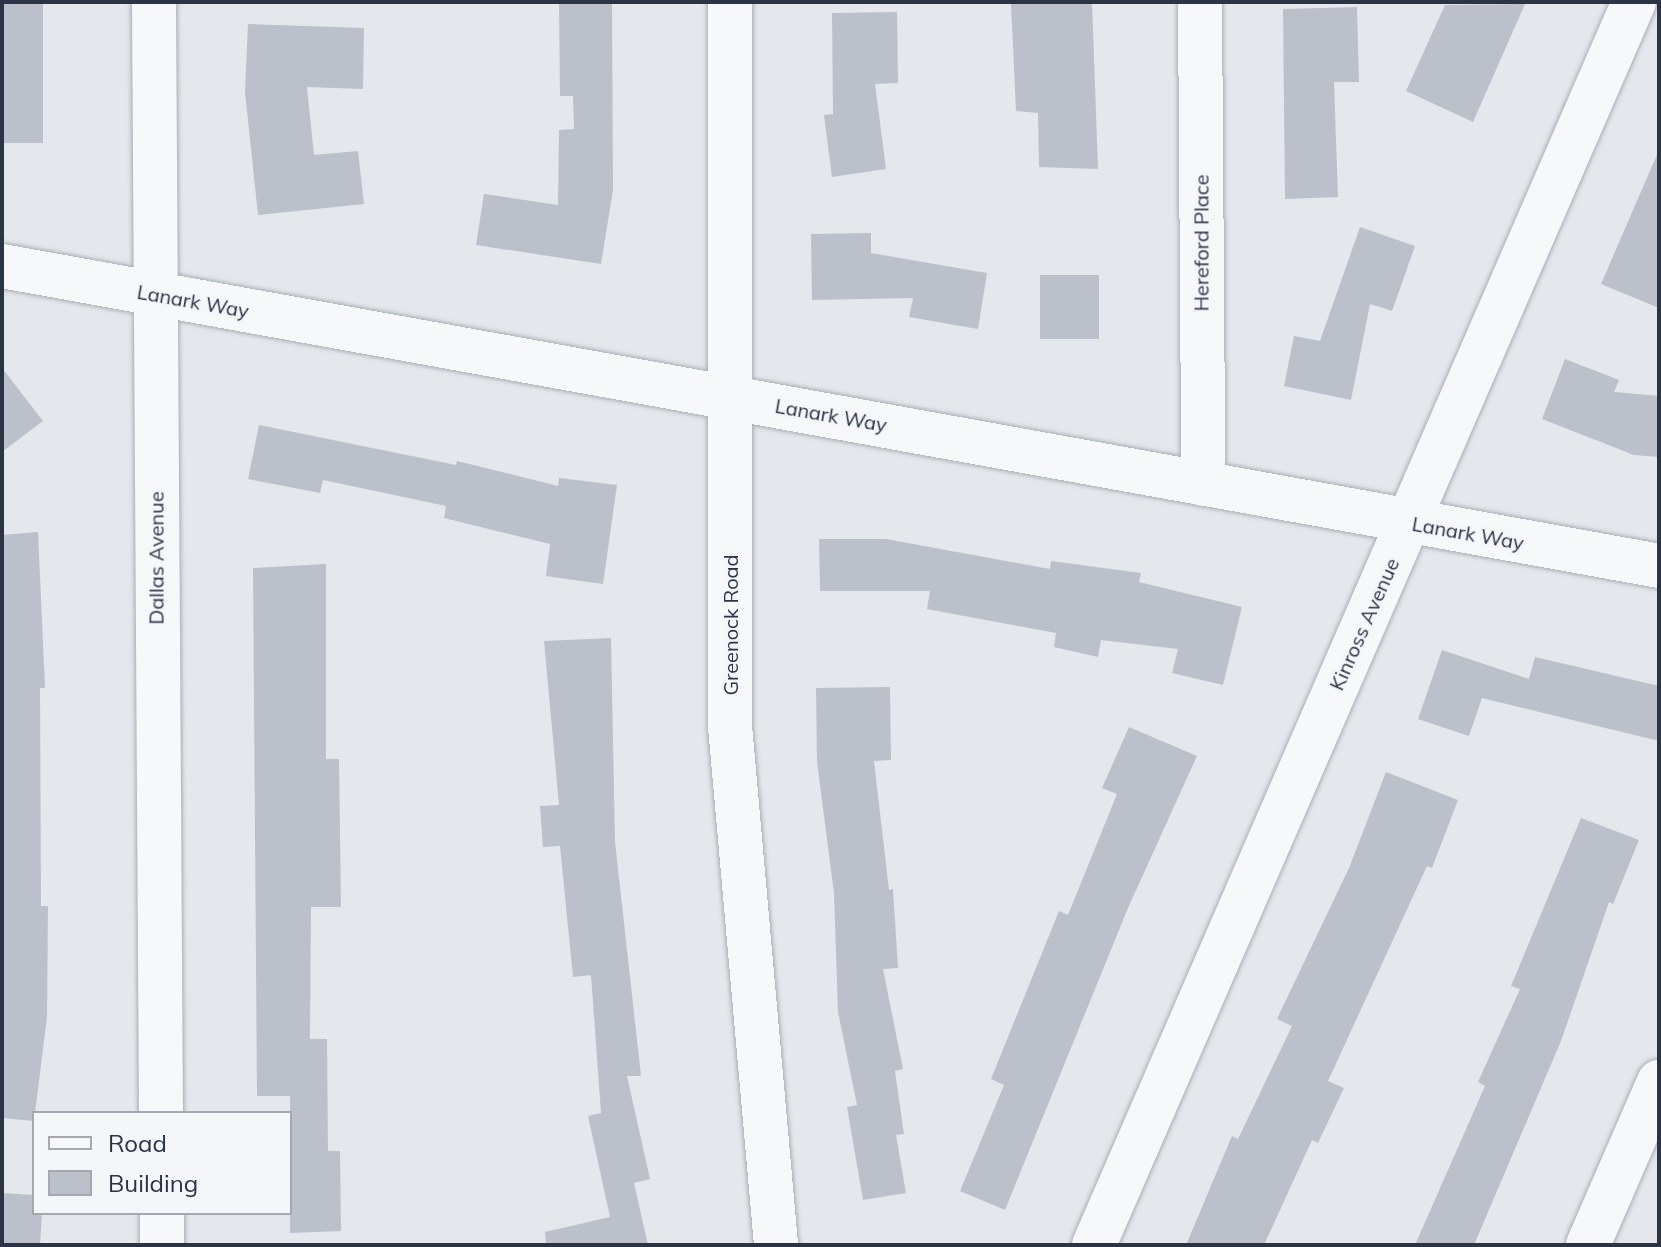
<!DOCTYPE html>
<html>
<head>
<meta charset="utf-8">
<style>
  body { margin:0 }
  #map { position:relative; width:1661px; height:1247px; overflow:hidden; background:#e4e7ec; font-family:Mulish,sans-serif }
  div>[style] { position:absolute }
  .building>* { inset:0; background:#bbc0ca; transform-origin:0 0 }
  .roads { filter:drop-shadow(0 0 2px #a9aeb7) drop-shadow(0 0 2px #a9aeb7) }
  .minor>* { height:44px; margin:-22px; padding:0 22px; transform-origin:22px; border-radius:22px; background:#f7f8fa }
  span { translate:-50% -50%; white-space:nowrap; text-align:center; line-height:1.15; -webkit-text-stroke:6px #f4f6f9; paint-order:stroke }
  .street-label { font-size:20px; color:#2b3445 }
  .frame { position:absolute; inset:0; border:4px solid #2b3445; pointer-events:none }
  .legend { position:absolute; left:32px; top:1111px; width:260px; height:104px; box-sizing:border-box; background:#f4f6f9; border:2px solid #a4a8b1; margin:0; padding:10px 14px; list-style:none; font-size:24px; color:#2b3445 }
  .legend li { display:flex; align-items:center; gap:16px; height:40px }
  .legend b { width:40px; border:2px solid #a4a8b1 }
</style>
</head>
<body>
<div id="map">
  <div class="building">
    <i style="left:2px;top:2px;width:41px;height:141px"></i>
    <i style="clip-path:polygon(559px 2px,612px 2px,613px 190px,601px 264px,476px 245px,484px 194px,558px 205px,559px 130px,574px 129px,573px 96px,560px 96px)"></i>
    <i style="clip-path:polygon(1092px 2px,1098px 169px,1039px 167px,1038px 113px,1016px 111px,1011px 4px)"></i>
    <i style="clip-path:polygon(1525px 4px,1473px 122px,1406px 91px,1445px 5px)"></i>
    <i style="clip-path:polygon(1357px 7px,1359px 82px,1334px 82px,1338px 197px,1285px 199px,1283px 9px)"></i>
    <i style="clip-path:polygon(897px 12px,898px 83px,875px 84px,886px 169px,832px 177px,824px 115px,833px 114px,832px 13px)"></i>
    <i style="clip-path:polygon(248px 24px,364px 28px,363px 89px,307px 87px,314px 155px,358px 151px,364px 204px,258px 215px,245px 92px)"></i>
    <i style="clip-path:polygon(1659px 150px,1659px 308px,1601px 284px)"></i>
    <i style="clip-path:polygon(1360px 227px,1415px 246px,1392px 311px,1370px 304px,1351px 400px,1284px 386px,1294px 336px,1320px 341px)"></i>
    <i style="clip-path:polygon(871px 233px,871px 253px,987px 273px,978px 329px,909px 317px,913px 298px,812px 300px,811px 234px)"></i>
    <i style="left:1099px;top:275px;width:64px;height:59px;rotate:90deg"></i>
    <i style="clip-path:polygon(1565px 359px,1619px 380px,1614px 392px,1659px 396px,1659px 457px,1634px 455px,1542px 419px)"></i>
    <i style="clip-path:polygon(2px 368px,43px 421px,2px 452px)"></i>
    <i style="clip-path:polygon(259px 425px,456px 465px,457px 461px,558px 486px,559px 478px,617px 485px,603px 584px,546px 576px,550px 544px,444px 518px,446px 506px,323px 480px,320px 493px,248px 479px)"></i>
    <i style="clip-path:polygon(38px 532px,45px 688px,40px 688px,41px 906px,48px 906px,47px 1017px,34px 1121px,2px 1118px,2px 535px)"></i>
    <i style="clip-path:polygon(819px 539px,886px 539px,1050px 569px,1051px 561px,1141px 573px,1139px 582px,1242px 607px,1223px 685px,1172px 673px,1178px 649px,1101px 640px,1098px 657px,1054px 647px,1056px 633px,927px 609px,930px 591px,820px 591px)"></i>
    <i style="clip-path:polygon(326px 564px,326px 759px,339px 759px,341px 907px,311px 907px,310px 1039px,327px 1039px,328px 1151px,340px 1151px,341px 1231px,290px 1233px,290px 1096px,257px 1096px,253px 568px)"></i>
    <i style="clip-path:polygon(611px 638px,615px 842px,641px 1076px,627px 1076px,650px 1179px,634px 1183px,648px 1245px,546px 1245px,545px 1232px,610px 1217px,588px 1116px,601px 1113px,591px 975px,573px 977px,560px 846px,543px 847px,540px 806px,559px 805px,544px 641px)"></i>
    <i style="clip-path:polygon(1442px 650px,1529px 679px,1535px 657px,1659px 686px,1659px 741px,1482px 698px,1469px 736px,1418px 719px)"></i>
    <i style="clip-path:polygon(890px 687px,891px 760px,874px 761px,889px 890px,893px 889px,898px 968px,883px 969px,903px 1069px,895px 1071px,904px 1134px,896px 1135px,906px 1193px,863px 1200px,847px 1107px,857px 1105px,838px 1012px,834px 893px,817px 762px,816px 688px)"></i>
    <i style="clip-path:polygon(1129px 727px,1197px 756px,1128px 908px,1005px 1210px,960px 1191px,1004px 1085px,991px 1079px,1059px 911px,1068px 915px,1117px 794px,1102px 788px)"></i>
    <i style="clip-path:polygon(1386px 772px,1458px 800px,1432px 868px,1427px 866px,1328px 1081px,1344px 1088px,1318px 1143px,1312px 1140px,1264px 1245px,1186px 1245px,1232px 1136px,1238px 1139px,1292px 1026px,1277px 1019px,1349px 868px)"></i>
    <i style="clip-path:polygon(1581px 818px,1639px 840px,1613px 904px,1609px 902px,1561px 1041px,1474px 1245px,1415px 1245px,1485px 1086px,1478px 1082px,1520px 989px,1511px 986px)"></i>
    <i style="clip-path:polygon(2px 1193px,34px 1195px,34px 1213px,42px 1213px,40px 1245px,2px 1245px)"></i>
  </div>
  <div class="roads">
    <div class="minor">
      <i style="left:154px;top:2px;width:1111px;rotate:89.64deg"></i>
      <i style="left:730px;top:2px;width:724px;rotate:90deg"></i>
      <i style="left:730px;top:726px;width:521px;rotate:84.93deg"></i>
      <i style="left:1200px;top:2px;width:482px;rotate:89.6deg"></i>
      <i style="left:2px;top:266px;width:1684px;rotate:10.26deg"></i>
      <i style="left:162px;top:1213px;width:32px;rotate:90deg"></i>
      <i style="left:1094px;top:1245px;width:1355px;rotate:-66.52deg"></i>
      <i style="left:1588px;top:1245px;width:178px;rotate:-66.5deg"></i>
    </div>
  </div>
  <div class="street-label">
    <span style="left:1201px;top:243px;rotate:-90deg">Hereford Place</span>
    <span style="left:193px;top:301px;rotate:10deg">Lanark Way</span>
    <span style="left:831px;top:415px;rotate:10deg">Lanark Way</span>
    <span style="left:1468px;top:533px;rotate:10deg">Lanark Way</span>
    <span style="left:156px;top:558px;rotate:-90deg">Dallas Avenue</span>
    <span style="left:1364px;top:624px;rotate:-66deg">Kinross Avenue</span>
    <span style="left:730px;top:625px;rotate:-90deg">Greenock Road</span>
  </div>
  <div class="frame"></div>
  <ul class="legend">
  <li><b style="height:10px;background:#f7f8fa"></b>Road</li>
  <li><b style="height:22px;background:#bbc0ca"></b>Building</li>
  </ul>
</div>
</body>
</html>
